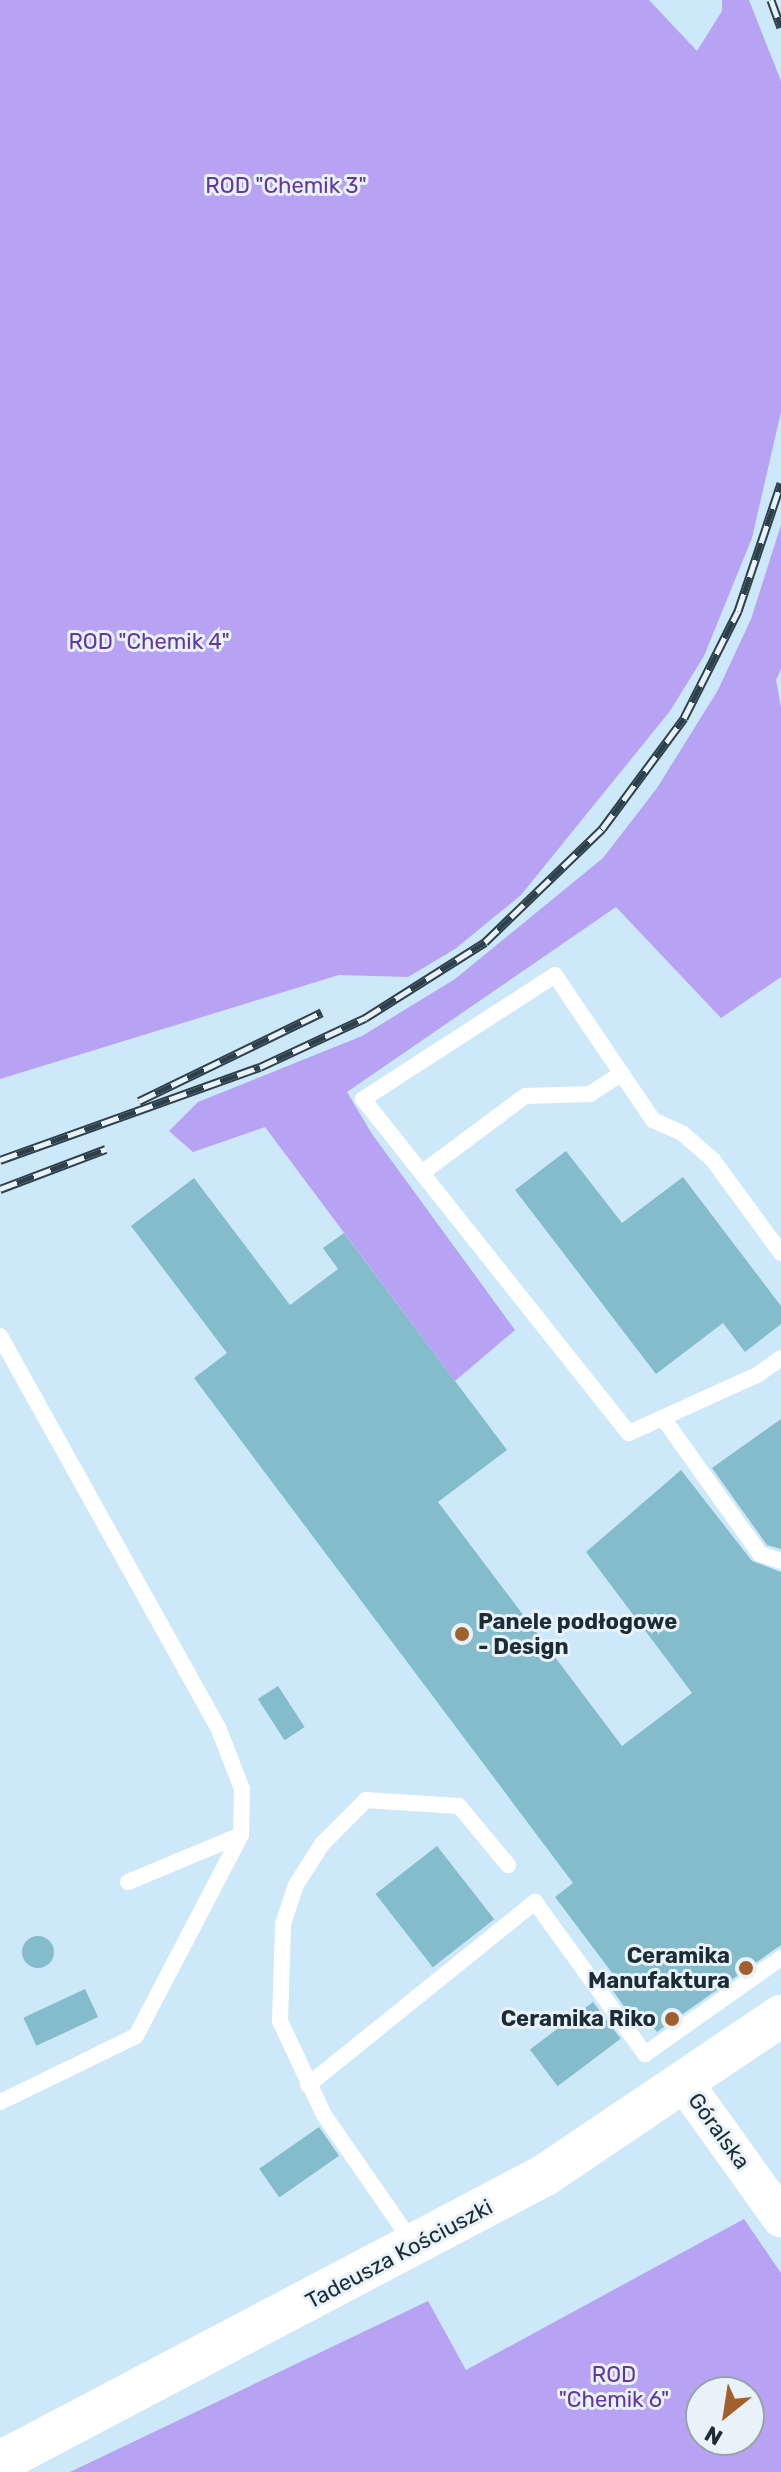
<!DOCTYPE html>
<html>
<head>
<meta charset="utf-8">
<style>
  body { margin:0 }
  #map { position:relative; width:781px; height:2472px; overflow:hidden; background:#cde8f9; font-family:Rubik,sans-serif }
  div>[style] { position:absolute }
  .green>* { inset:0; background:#b8a2f3 }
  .building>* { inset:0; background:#85bccb; transform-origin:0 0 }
  .round { border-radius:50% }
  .service>* { height:16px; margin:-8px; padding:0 8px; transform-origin:8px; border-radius:8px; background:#fff }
  .tertiary>* { height:38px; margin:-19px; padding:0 19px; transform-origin:19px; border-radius:19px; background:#fff }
  .secondary>* { height:42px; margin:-21px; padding:0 21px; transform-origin:21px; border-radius:21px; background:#fff }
  .rail>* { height:9px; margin-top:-4.5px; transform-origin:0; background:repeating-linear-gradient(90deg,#e9f2f8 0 18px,#2e404c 0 36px); box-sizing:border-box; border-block:2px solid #2e404c }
  .dots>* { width:22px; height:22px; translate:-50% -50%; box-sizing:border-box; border:4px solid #e9f2f8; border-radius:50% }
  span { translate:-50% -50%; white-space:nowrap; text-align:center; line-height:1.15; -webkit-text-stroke:6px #e9f2f8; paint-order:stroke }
  .park-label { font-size:22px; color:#6236a7 }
  .poi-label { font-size:22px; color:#1b2c37; font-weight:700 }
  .left { translate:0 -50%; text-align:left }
  .right { translate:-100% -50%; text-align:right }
  .street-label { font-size:22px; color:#1b2c37 }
  .north { position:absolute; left:685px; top:2376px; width:80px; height:80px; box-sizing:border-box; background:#e9f2f8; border:2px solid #97a3ab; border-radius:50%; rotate:210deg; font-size:22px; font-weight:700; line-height:32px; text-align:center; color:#1b2c37 }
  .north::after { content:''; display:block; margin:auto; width:28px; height:36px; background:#a1602c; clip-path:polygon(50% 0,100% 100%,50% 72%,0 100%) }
</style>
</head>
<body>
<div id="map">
  <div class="green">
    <i style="clip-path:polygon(0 0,649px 0,697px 51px,722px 11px,722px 0,749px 0,781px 81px,781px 412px,752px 538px,704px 656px,670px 711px,521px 895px,455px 949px,408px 977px,339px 975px,0 1079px)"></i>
    <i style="clip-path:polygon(781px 525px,781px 669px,776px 680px,781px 707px,781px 977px,721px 1018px,616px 907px,347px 1092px,372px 1134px,515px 1330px,455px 1381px,265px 1127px,193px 1152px,169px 1131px,198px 1102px,362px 1036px,455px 979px,603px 858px,657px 788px,718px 690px,751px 619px)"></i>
    <i style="clip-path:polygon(evenodd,744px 2219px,781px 2273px,781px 2472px,70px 2472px,428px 2301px,466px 2370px,744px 2219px,701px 2392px,749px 2392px,749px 2440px,701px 2440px,701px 2392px)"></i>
  </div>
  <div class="building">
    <i style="clip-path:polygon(566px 1151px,622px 1223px,683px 1177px,781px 1306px,781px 1324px,745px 1352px,723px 1323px,656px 1374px,515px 1190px)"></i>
    <i style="clip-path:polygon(194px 1178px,290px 1305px,338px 1269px,323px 1248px,344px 1233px,455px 1381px,507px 1450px,438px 1502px,622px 1746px,692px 1693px,586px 1552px,681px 1470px,752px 1561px,781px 1572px,781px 1945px,657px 2032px,647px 2019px,638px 2026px,611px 1988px,619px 1982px,555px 1897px,573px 1883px,194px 1378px,227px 1353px,131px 1226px)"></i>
    <i style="clip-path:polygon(781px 1419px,781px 1549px,767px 1545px,712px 1468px)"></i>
    <i style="left:278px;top:1686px;width:49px;height:24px;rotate:57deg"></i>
    <i style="left:437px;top:1846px;width:93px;height:78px;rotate:52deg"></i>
    <i class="round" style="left:22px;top:1936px;width:32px;height:32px"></i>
    <i style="left:85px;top:1989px;width:31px;height:68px;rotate:65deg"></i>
    <i style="left:593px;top:2002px;width:46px;height:79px;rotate:53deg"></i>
    <i style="left:319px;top:2127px;width:35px;height:73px;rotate:55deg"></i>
  </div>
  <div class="service">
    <i style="left:423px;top:1172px;width:127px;rotate:-36.7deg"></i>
    <i style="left:525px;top:1096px;width:65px;rotate:-1.8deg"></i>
    <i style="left:590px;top:1094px;width:38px;rotate:-33deg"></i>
    <i style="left:781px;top:1253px;width:115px;rotate:-126.2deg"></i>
    <i style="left:713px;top:1160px;width:41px;rotate:-138.9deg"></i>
    <i style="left:682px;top:1133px;width:32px;rotate:-156deg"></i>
    <i style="left:653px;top:1120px;width:175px;rotate:-124.1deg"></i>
    <i style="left:555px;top:975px;width:229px;rotate:147.1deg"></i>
    <i style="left:363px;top:1099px;width:427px;rotate:51.5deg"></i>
    <i style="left:629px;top:1433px;width:141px;rotate:-24.4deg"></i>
    <i style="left:757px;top:1375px;width:29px;rotate:-35deg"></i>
    <i style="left:0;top:1336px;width:448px;rotate:60.9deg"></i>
    <i style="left:218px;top:1727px;width:66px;rotate:68.8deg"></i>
    <i style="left:242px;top:1789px;width:46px;rotate:91.2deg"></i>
    <i style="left:241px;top:1835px;width:227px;rotate:117.6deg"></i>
    <i style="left:136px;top:2036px;width:151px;rotate:154.1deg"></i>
    <i style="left:663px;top:1418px;width:167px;rotate:54.5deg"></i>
    <i style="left:760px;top:1554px;width:22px;rotate:18deg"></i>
    <i style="left:128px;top:1882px;width:122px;rotate:-22.6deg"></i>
    <i style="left:308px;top:2085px;width:292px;rotate:-38.9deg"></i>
    <i style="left:535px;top:1902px;width:188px;rotate:54.1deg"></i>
    <i style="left:645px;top:2054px;width:166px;rotate:-35.2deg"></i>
    <i style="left:412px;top:2242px;width:155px;rotate:-124.7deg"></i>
    <i style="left:324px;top:2115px;width:104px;rotate:-115.1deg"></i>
    <i style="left:280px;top:2021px;width:97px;rotate:-88.2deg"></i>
    <i style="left:283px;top:1924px;width:41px;rotate:-71.6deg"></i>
    <i style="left:296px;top:1885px;width:49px;rotate:-57.6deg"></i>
    <i style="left:322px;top:1844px;width:62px;rotate:-45deg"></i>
    <i style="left:366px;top:1800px;width:93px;rotate:3.7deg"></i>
    <i style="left:459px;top:1806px;width:77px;rotate:50.3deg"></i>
  </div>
  <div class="tertiary">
    <i style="left:685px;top:2084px;width:165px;rotate:54.4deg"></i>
  </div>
  <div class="secondary">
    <i style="left:0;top:2462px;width:616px;rotate:-27.77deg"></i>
    <i style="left:545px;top:2175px;width:285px;rotate:-34deg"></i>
  </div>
  <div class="rail">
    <i style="left:771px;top:0;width:29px;rotate:70deg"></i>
    <i style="left:139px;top:1101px;width:203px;rotate:-25.9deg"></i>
    <i style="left:0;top:1160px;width:276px;rotate:-19.7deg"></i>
    <i style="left:260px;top:1067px;width:116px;rotate:-25deg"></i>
    <i style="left:365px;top:1018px;width:142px;rotate:-32.3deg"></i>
    <i style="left:485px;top:942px;width:163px;rotate:-44deg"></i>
    <i style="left:602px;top:829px;width:138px;rotate:-53.5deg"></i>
    <i style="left:684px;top:718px;width:120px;rotate:-63.2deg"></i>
    <i style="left:738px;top:611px;width:135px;rotate:-71.4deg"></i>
    <i style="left:0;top:1189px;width:113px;rotate:-20.7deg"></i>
  </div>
  <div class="dots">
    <i style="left:462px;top:1634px;background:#a1602c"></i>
    <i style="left:746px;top:1968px;background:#a1602c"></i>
    <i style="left:672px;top:2019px;background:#a1602c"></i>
  </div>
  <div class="park-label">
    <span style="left:286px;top:186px">ROD "Chemik 3"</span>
    <span style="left:149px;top:642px">ROD "Chemik 4"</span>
    <span style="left:614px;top:2387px">ROD<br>"Chemik 6"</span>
  </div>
  <div class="poi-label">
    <span class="left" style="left:478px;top:1634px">Panele podłogowe<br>- Design</span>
    <span class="right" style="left:730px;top:1968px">Ceramika<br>Manufaktura</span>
    <span class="right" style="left:656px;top:2019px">Ceramika Riko</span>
  </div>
  <div class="street-label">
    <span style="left:719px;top:2131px;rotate:54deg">Góralska</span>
    <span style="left:399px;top:2254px;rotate:-28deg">Tadeusza Kościuszki</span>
  </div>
  <div class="north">N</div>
</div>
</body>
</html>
